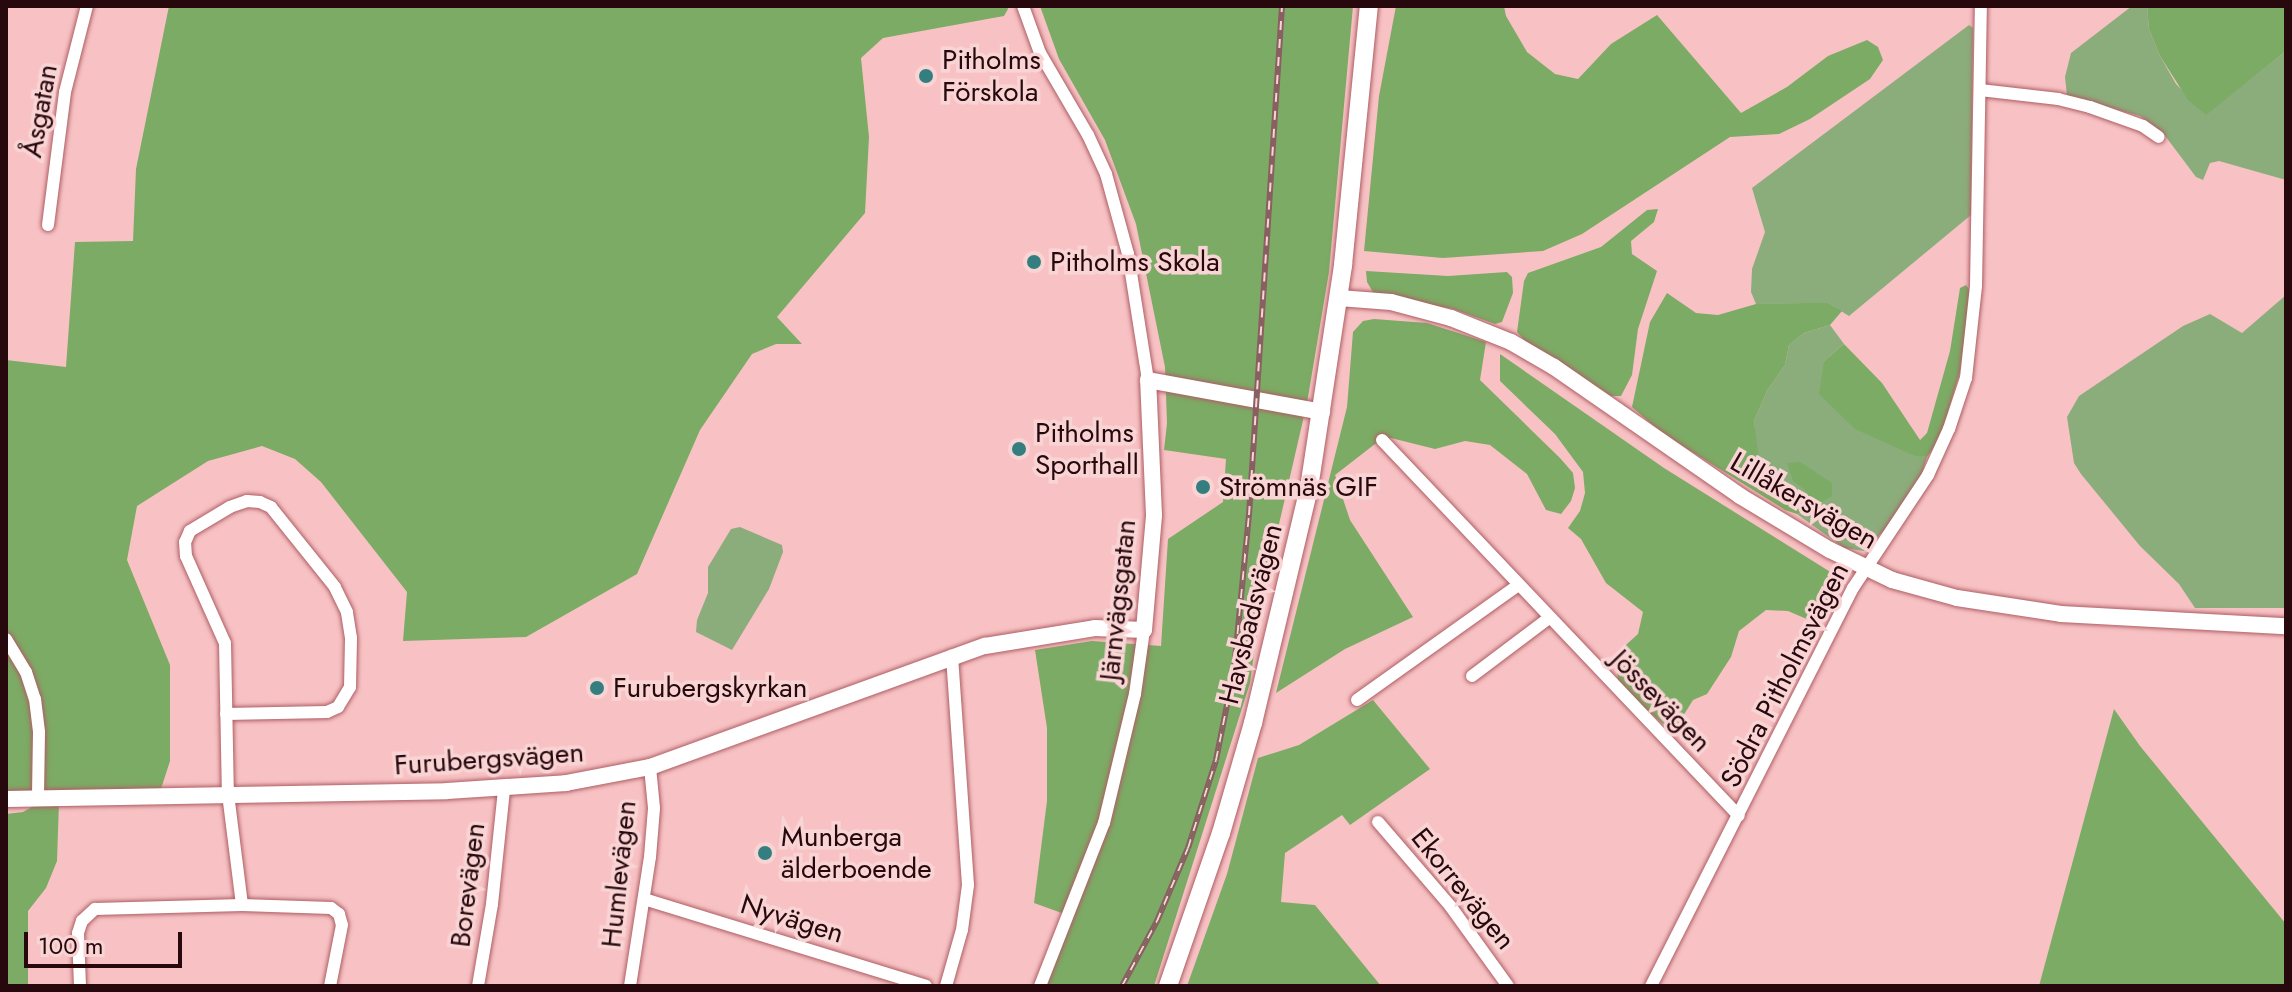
<!DOCTYPE html>
<html>
<head>
<meta charset="utf-8">
<style>
  body { margin:0 }
  #map { position:relative; width:2292px; height:992px; overflow:hidden; background:#f8c2c4; font-family:Jost,sans-serif }
  div>[style] { position:absolute }
  .green>* { inset:0; background:#8bad7b }
  .forest>* { inset:0; background:#7cab65 }
  .roads { filter:drop-shadow(0 0 2px #ae5e64) drop-shadow(0 0 2px #ae5e64) }
  .minor>* { height:12px; margin:-6px; padding:0 6px; transform-origin:6px; border-radius:6px; background:#fff }
  .tertiary>* { height:16px; margin:-8px; padding:0 8px; transform-origin:8px; border-radius:8px; background:#fff }
  .secondary>* { height:18px; margin:-9px; padding:0 9px; transform-origin:9px; border-radius:9px; background:#fff }
  .rail>* { height:6px; margin-top:-3px; transform-origin:0; background:repeating-linear-gradient(90deg,#f9d4d5 0 9px,#895f62 0 18px); box-sizing:border-box; border-block:2px solid #895f62 }
  .dots>* { width:22px; height:22px; translate:-50% -50%; box-sizing:border-box; border:4px solid #f9d4d5; border-radius:50% }
  span { translate:-50% -50%; white-space:nowrap; text-align:center; line-height:1.15; -webkit-text-stroke:7px #f9d4d5; paint-order:stroke }
  .poi-label { font-size:28px; color:#27080c }
  .left { translate:0 -50%; text-align:left }
  .street-label { font-size:28px; color:#27080c }
  .frame { position:absolute; inset:0; border:8px solid #27080c; pointer-events:none }
  .scale { position:absolute; left:24px; top:932px; width:158px; height:36px; box-sizing:border-box; border:4px solid #27080c; border-top:0; padding-left:10px; font-size:24px; line-height:28px; white-space:nowrap; color:#27080c; -webkit-text-stroke:6px #f9d4d5; paint-order:stroke }
</style>
</head>
<body>
<div id="map">
  <div class="green">
    <i style="clip-path:polygon(2132px 6px,2147px 6px,2149px 29px,2160px 56px,2176px 84px,2206px 114px,2286px 51px,2286px 180px,2219px 161px,2210px 163px,2203px 180px,2196px 177px,2163px 133px,2140px 116px,2067px 96px,2065px 77px,2071px 53px)"></i>
    <i style="clip-path:polygon(1969px 25px,1973px 28px,1971px 215px,1849px 316px,1828px 303px,1756px 304px,1751px 292px,1752px 269px,1765px 232px,1752px 188px)"></i>
    <i style="clip-path:polygon(2286px 295px,2286px 608px,2195px 608px,2179px 584px,2140px 546px,2081px 474px,2074px 463px,2067px 417px,2079px 396px,2183px 326px,2210px 314px,2242px 333px)"></i>
    <i style="clip-path:polygon(1830px 325px,1844px 344px,1824px 361px,1895px 444px,1915px 455px,1927px 457px,1922px 473px,1890px 524px,1864px 551px,1844px 548px,1797px 514px,1809px 510px,1805px 491px,1802px 499px,1792px 500px,1777px 490px,1761px 474px,1757px 454px,1754px 421px,1767px 391px,1785px 365px,1789px 345px,1804px 333px)"></i>
    <i style="clip-path:polygon(740px 527px,782px 545px,783px 552px,769px 589px,732px 650px,696px 632px,697px 620px,708px 593px,708px 567px,731px 529px)"></i>
  </div>
  <div class="forest">
    <i style="clip-path:polygon(169px 6px,1007px 6px,1008px 9px,1004px 16px,883px 38px,861px 58px,869px 137px,865px 213px,777px 317px,802px 344px,776px 344px,752px 354px,700px 430px,637px 574px,526px 637px,403px 641px,407px 592px,321px 482px,295px 459px,262px 446px,208px 461px,137px 506px,127px 560px,170px 665px,170px 761px,159px 795px,6px 798px,6px 360px,66px 367px,75px 242px,133px 241px,136px 169px)"></i>
    <i style="clip-path:polygon(1040px 6px,1353px 6px,1329px 272px,1307px 403px,1261px 602px,1250px 683px,1154px 986px,1040px 986px,1070px 916px,1034px 903px,1047px 801px,1047px 728px,1035px 650px,1092px 641px,1161px 646px,1168px 539px,1223px 502px,1226px 459px,1164px 450px,1167px 423px,1165px 367px,1136px 224px,1105px 140px,1059px 59px)"></i>
    <i style="clip-path:polygon(1396px 6px,1504px 6px,1506px 16px,1527px 52px,1555px 74px,1578px 79px,1611px 44px,1657px 15px,1741px 113px,1787px 87px,1828px 56px,1867px 40px,1878px 47px,1883px 60px,1870px 79px,1810px 119px,1779px 134px,1730px 137px,1582px 234px,1543px 251px,1443px 258px,1364px 251px,1379px 96px)"></i>
    <i style="clip-path:polygon(2147px 6px,2286px 6px,2286px 51px,2206px 115px,2188px 100px,2160px 56px,2149px 29px)"></i>
    <i style="clip-path:polygon(1658px 209px,1654px 222px,1631px 241px,1632px 254px,1657px 271px,1638px 329px,1632px 375px,1621px 396px,1611px 396px,1527px 343px,1517px 332px,1524px 281px,1528px 273px,1601px 247px,1647px 210px)"></i>
    <i style="clip-path:polygon(1366px 271px,1448px 276px,1507px 272px,1512px 277px,1513px 293px,1502px 322px,1495px 324px,1453px 309px,1374px 294px,1367px 282px)"></i>
    <i style="clip-path:polygon(1966px 285px,1969px 289px,1969px 305px,1960px 372px,1940px 438px,1927px 457px,1915px 456px,1855px 429px,1819px 394px,1824px 361px,1844px 344px,1882px 383px,1920px 440px,1927px 433px,1950px 351px,1960px 288px)"></i>
    <i style="clip-path:polygon(1667px 293px,1696px 313px,1718px 315px,1756px 304px,1805px 303px,1828px 303px,1842px 311px,1830px 325px,1804px 333px,1789px 345px,1785px 365px,1767px 391px,1754px 421px,1761px 474px,1777px 490px,1792px 500px,1802px 499px,1805px 490px,1793px 481px,1787px 463px,1800px 462px,1832px 483px,1832px 496px,1809px 510px,1797px 514px,1785px 510px,1662px 433px,1632px 407px,1650px 322px)"></i>
    <i style="clip-path:polygon(1374px 319px,1427px 323px,1486px 342px,1480px 380px,1560px 458px,1573px 473px,1575px 488px,1571px 501px,1561px 514px,1546px 510px,1527px 474px,1490px 445px,1465px 441px,1435px 449px,1391px 438px,1375px 444px,1335px 475px,1350px 520px,1413px 617px,1345px 649px,1276px 693px,1347px 407px,1353px 332px,1363px 321px)"></i>
    <i style="clip-path:polygon(1500px 354px,1664px 468px,1832px 573px,1840px 583px,1832px 612px,1816px 623px,1788px 611px,1766px 610px,1739px 631px,1731px 657px,1707px 694px,1693px 700px,1675px 729px,1662px 723px,1618px 685px,1616px 654px,1638px 634px,1643px 612px,1606px 583px,1581px 539px,1568px 528px,1580px 511px,1585px 493px,1583px 472px,1555px 434px,1500px 381px)"></i>
    <i style="clip-path:polygon(1373px 700px,1430px 769px,1350px 825px,1342px 815px,1285px 853px,1281px 902px,1315px 905px,1381px 986px,1187px 986px,1227px 874px,1258px 758px,1299px 745px)"></i>
    <i style="clip-path:polygon(2114px 709px,2140px 746px,2286px 924px,2286px 986px,2039px 986px)"></i>
    <i style="clip-path:polygon(59px 802px,57px 861px,46px 888px,28px 911px,28px 986px,6px 986px,6px 814px,23px 812px,39px 803px)"></i>
  </div>
  <div class="roads">
    <div class="minor">
      <i style="left:1023px;top:6px;width:50px;rotate:70.1deg"></i>
      <i style="left:1040px;top:53px;width:95px;rotate:59.7deg"></i>
      <i style="left:1088px;top:135px;width:43px;rotate:65.2deg"></i>
      <i style="left:1106px;top:174px;width:83px;rotate:74.6deg"></i>
      <i style="left:1128px;top:254px;width:128px;rotate:81deg"></i>
      <i style="left:1980px;top:90px;width:79px;rotate:6.6deg"></i>
      <i style="left:2058px;top:99px;width:33px;rotate:14deg"></i>
      <i style="left:2090px;top:107px;width:56px;rotate:19.7deg"></i>
      <i style="left:2143px;top:126px;width:19px;rotate:35deg"></i>
      <i style="left:48px;top:225px;width:134px;rotate:-82.7deg"></i>
      <i style="left:65px;top:92px;width:89px;rotate:-75.7deg"></i>
      <i style="left:1382px;top:440px;width:518px;rotate:46.48deg"></i>
      <i style="left:6px;top:639px;width:39px;rotate:59deg"></i>
      <i style="left:26px;top:672px;width:28px;rotate:72deg"></i>
      <i style="left:35px;top:699px;width:33px;rotate:83deg"></i>
      <i style="left:39px;top:732px;width:65px;rotate:90.9deg"></i>
      <i style="left:1472px;top:676px;width:96px;rotate:-37deg"></i>
      <i style="left:1357px;top:700px;width:198px;rotate:-35.5deg"></i>
      <i style="left:226px;top:714px;width:101px;rotate:-1.1deg"></i>
      <i style="left:327px;top:712px;width:12px;rotate:-24deg"></i>
      <i style="left:338px;top:707px;width:23px;rotate:-59deg"></i>
      <i style="left:350px;top:687px;width:49px;rotate:-88.8deg"></i>
      <i style="left:351px;top:638px;width:26px;rotate:-99deg"></i>
      <i style="left:347px;top:612px;width:28px;rotate:-116deg"></i>
      <i style="left:335px;top:587px;width:102px;rotate:-128.7deg"></i>
      <i style="left:271px;top:507px;width:12px;rotate:-156deg"></i>
      <i style="left:260px;top:502px;width:13px;rotate:-176deg"></i>
      <i style="left:247px;top:501px;width:18px;rotate:161deg"></i>
      <i style="left:230px;top:507px;width:47px;rotate:149deg"></i>
      <i style="left:190px;top:531px;width:12px;rotate:114deg"></i>
      <i style="left:185px;top:542px;width:14px;rotate:86deg"></i>
      <i style="left:186px;top:556px;width:95px;rotate:65.9deg"></i>
      <i style="left:225px;top:643px;width:151px;rotate:88.9deg"></i>
      <i style="left:228px;top:794px;width:112px;rotate:82.8deg"></i>
      <i style="left:1378px;top:822px;width:112px;rotate:49.3deg"></i>
      <i style="left:1451px;top:907px;width:97px;rotate:54.2deg"></i>
      <i style="left:644px;top:899px;width:295px;rotate:17.1deg"></i>
      <i style="left:80px;top:986px;width:53px;rotate:-92.2deg"></i>
      <i style="left:78px;top:933px;width:13px;rotate:-72deg"></i>
      <i style="left:82px;top:921px;width:18px;rotate:-43deg"></i>
      <i style="left:95px;top:909px;width:147px;rotate:-1.6deg"></i>
      <i style="left:242px;top:905px;width:89px;rotate:1.9deg"></i>
      <i style="left:331px;top:908px;width:10px;rotate:37deg"></i>
      <i style="left:339px;top:914px;width:11px;rotate:75deg"></i>
      <i style="left:342px;top:925px;width:62px;rotate:101.1deg"></i>
      <i style="left:478px;top:986px;width:83px;rotate:-80.3deg"></i>
      <i style="left:492px;top:904px;width:116px;rotate:-84deg"></i>
      <i style="left:630px;top:986px;width:131px;rotate:-81.2deg"></i>
      <i style="left:650px;top:857px;width:49px;rotate:-85.3deg"></i>
      <i style="left:654px;top:808px;width:41px;rotate:-95.6deg"></i>
      <i style="left:946px;top:986px;width:58px;rotate:-74.1deg"></i>
      <i style="left:962px;top:930px;width:45px;rotate:-82.4deg"></i>
      <i style="left:968px;top:885px;width:230px;rotate:-94deg"></i>
      <i style="left:1040px;top:986px;width:175px;rotate:-68.6deg"></i>
      <i style="left:1104px;top:823px;width:133px;rotate:-76.5deg"></i>
      <i style="left:1135px;top:694px;width:65px;rotate:-82deg"></i>
      <i style="left:1651px;top:986px;width:446px;rotate:-63.1deg"></i>
      <i style="left:1853px;top:588px;width:136px;rotate:-56.4deg"></i>
      <i style="left:1928px;top:475px;width:51px;rotate:-65.5deg"></i>
      <i style="left:1949px;top:429px;width:54px;rotate:-71.6deg"></i>
      <i style="left:1966px;top:378px;width:93px;rotate:-83.8deg"></i>
      <i style="left:1976px;top:286px;width:280px;rotate:-89deg"></i>
    </div>
    <div class="tertiary">
      <i style="left:1339px;top:298px;width:52px;rotate:4.4deg"></i>
      <i style="left:1391px;top:302px;width:62px;rotate:14.9deg"></i>
      <i style="left:1451px;top:318px;width:65px;rotate:21.8deg"></i>
      <i style="left:1511px;top:342px;width:50px;rotate:30.2deg"></i>
      <i style="left:1554px;top:367px;width:226px;rotate:34.7deg"></i>
      <i style="left:1740px;top:496px;width:105px;rotate:31deg"></i>
      <i style="left:1830px;top:550px;width:69px;rotate:25.8deg"></i>
      <i style="left:1892px;top:580px;width:67px;rotate:15.5deg"></i>
      <i style="left:1957px;top:598px;width:105px;rotate:8.7deg"></i>
      <i style="left:2061px;top:614px;width:225px;rotate:3.1deg"></i>
      <i style="left:6px;top:799px;width:441px;rotate:-1deg"></i>
      <i style="left:447px;top:791px;width:119px;rotate:-3.8deg"></i>
      <i style="left:566px;top:783px;width:86px;rotate:-10.8deg"></i>
      <i style="left:650px;top:767px;width:356px;rotate:-19.9deg"></i>
      <i style="left:985px;top:646px;width:111px;rotate:-9.3deg"></i>
      <i style="left:1095px;top:628px;width:49px;rotate:2.3deg"></i>
      <i style="left:1144px;top:630px;width:115px;rotate:-85deg"></i>
      <i style="left:1154px;top:515px;width:135px;rotate:-92.5deg"></i>
      <i style="left:1148px;top:380px;width:177px;rotate:10.4deg"></i>
    </div>
    <div class="secondary">
      <i style="left:1168px;top:986px;width:162px;rotate:-70.9deg"></i>
      <i style="left:1221px;top:833px;width:115px;rotate:-73.8deg"></i>
      <i style="left:1253px;top:723px;width:242px;rotate:-76.6deg"></i>
      <i style="left:1309px;top:488px;width:226px;rotate:-81.3deg"></i>
      <i style="left:1343px;top:265px;width:260px;rotate:-84.3deg"></i>
    </div>
  </div>
  <div class="rail">
    <i style="left:1122px;top:986px;width:74px;rotate:-61.7deg"></i>
    <i style="left:1157px;top:921px;width:79px;rotate:-67deg"></i>
    <i style="left:1188px;top:848px;width:92px;rotate:-72.3deg"></i>
    <i style="left:1216px;top:760px;width:92px;rotate:-78.7deg"></i>
    <i style="left:1234px;top:670px;width:156px;rotate:-84.5deg"></i>
    <i style="left:1249px;top:515px;width:510px;rotate:-86.29deg"></i>
  </div>
  <div class="dots">
    <i style="left:926px;top:76px;background:#357e7f"></i>
    <i style="left:1034px;top:262px;background:#357e7f"></i>
    <i style="left:1019px;top:449px;background:#357e7f"></i>
    <i style="left:1203px;top:487px;background:#357e7f"></i>
    <i style="left:597px;top:688px;background:#357e7f"></i>
    <i style="left:765px;top:853px;background:#357e7f"></i>
  </div>
  <div class="poi-label">
    <span class="left" style="left:942px;top:76px">Pitholms<br>Förskola</span>
    <span class="left" style="left:1050px;top:262px">Pitholms Skola</span>
    <span class="left" style="left:1035px;top:449px">Pitholms<br>Sporthall</span>
    <span class="left" style="left:1219px;top:487px">Strömnäs GIF</span>
    <span class="left" style="left:613px;top:688px">Furubergskyrkan</span>
    <span class="left" style="left:781px;top:853px">Munberga<br>älderboende</span>
  </div>
  <div class="street-label">
    <span style="left:40px;top:111px;rotate:-80deg">Åsgatan</span>
    <span style="left:1804px;top:501px;rotate:30deg">Lillåkersvägen</span>
    <span style="left:1118px;top:600px;rotate:-84deg">Järnvägsgatan</span>
    <span style="left:1251px;top:614px;rotate:-76deg">Havsbadsvägen</span>
    <span style="left:1785px;top:675px;rotate:-63deg">Södra Pitholmsvägen</span>
    <span style="left:1661px;top:701px;rotate:46deg">Jössevägen</span>
    <span style="left:489px;top:759px;rotate:-4deg">Furubergsvägen</span>
    <span style="left:619px;top:874px;rotate:-84deg">Humlevägen</span>
    <span style="left:468px;top:885px;rotate:-83deg">Borevägen</span>
    <span style="left:1463px;top:889px;rotate:51deg">Ekorrevägen</span>
    <span style="left:792px;top:919px;rotate:17deg">Nyvägen</span>
  </div>
  <div class="frame"></div>
  <div class="scale">100 m</div>
</div>
</body>
</html>
